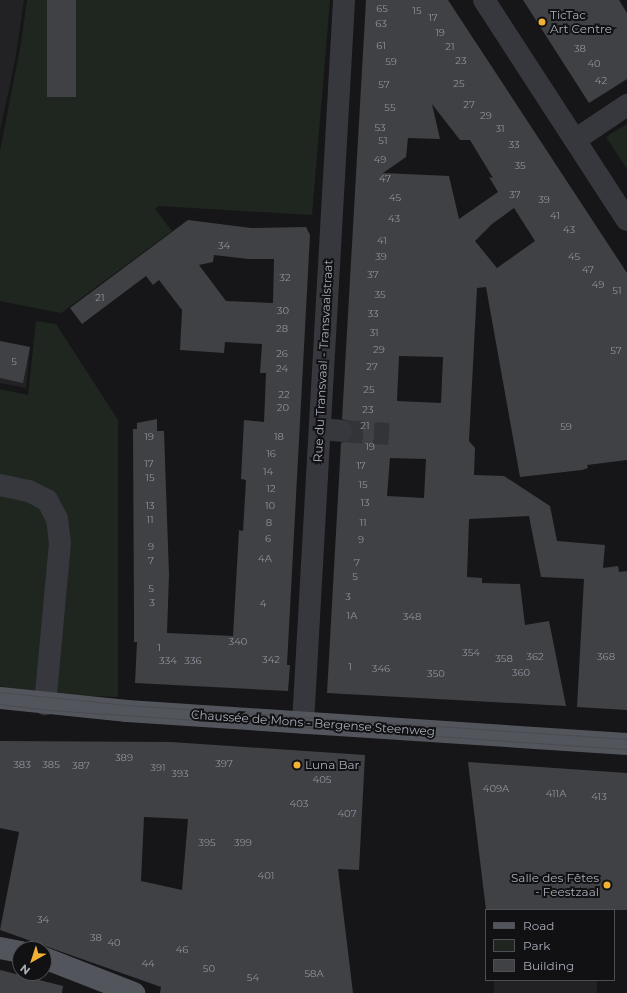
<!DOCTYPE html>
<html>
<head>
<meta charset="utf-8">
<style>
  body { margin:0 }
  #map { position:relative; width:627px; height:993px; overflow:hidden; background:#161618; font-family:Montserrat,sans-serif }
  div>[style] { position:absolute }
  .built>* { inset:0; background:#222225; transform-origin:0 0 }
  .green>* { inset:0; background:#1e261f }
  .building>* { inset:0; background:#404145; transform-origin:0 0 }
  .minor-tunnel>* { height:22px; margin-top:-11px; transform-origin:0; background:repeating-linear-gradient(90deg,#333438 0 22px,transparent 0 33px) }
  .minor>* { height:22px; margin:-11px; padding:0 11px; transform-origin:11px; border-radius:11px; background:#37383d }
  .major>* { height:22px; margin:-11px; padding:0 11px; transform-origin:11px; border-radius:11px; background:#53555c }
  .tram>* { height:1px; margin:-0.5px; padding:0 0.5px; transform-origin:0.5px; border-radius:0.5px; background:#4a4c52 }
  .dots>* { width:11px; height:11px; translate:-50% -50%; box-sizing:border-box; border:2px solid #111113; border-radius:50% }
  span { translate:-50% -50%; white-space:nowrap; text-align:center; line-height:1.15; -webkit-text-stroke:4px #111113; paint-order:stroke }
  .number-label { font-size:10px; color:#8e929b }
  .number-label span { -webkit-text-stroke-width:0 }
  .poi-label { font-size:12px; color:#a8adb8 }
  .left { translate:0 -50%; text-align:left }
  .right { translate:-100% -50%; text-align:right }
  .street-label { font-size:12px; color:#a8adb8 }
  .legend { position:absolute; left:485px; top:909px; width:130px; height:72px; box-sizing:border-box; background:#111113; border:1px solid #4d4f55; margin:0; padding:5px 7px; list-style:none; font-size:12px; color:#a8adb8 }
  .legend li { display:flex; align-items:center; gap:8px; height:20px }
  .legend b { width:20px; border:1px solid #4d4f55 }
  .north { position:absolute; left:12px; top:941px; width:40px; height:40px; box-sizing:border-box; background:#111113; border:1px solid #4d4f55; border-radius:50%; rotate:219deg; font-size:11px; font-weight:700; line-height:16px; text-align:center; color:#a8adb8 }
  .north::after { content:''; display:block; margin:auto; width:14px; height:18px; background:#f2b134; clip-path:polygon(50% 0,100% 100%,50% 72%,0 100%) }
</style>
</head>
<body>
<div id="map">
  <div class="built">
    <i style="clip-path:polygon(0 0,24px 0,15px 61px,0 131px)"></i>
    <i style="clip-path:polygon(0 341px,30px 347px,26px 388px,0 383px)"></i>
    <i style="left:494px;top:980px;width:103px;height:13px"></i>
  </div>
  <div class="green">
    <i style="clip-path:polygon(27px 0,330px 0,312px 215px,158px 206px,155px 209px,172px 231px,61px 313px,0 301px,0 151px,21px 43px)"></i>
    <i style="clip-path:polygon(627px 124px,627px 169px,606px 137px)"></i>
    <i style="clip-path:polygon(36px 321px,56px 324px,118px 420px,118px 697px,26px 693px,0 686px,0 389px,28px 395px)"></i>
  </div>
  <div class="building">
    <i style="left:47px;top:0;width:29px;height:97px"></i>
    <i style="clip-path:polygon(evenodd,366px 0,448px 0,627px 273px,627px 460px,587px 465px,588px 468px,582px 470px,520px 477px,486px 287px,477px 288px,469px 441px,475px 448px,474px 475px,504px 476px,550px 506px,557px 541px,605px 545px,603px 568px,618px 566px,619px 572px,627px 571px,627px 710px,577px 707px,584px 579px,541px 577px,529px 516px,469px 519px,467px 577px,482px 578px,482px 583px,520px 584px,525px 625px,549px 621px,566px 706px,327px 693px,341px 443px,351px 439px,353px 432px,349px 421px,342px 419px,366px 0,432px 104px,460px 140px,470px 140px,493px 178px,489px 177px,498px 192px,459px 219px,449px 176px,383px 173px,406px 157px,408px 138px,440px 139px,432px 104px,366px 0,514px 208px,535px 241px,497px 268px,475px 241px,492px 224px,514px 208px,366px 0,399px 356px,443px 357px,441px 403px,397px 401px,399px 356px,366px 0,390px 458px,426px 459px,424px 498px,387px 496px,390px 458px)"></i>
    <i style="clip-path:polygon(523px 0,619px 0,627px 13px,627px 79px,589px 103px)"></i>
    <i style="clip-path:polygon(evenodd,188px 220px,251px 228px,306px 227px,310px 235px,287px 665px,290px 665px,288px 691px,135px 683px,137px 642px,134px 642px,134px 618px,133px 429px,137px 429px,137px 423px,157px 419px,157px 431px,164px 431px,169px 575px,167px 633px,233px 636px,239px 530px,243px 531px,246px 480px,241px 479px,244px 420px,264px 422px,266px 373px,260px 373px,262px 344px,225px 342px,224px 353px,180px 350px,182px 310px,159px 280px,153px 285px,146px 276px,82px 324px,70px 308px,188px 220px,214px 255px,248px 259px,274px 259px,273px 303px,226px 301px,199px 265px,213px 262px,214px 255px)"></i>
    <i style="clip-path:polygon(0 341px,30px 347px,23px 383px,0 378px)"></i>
    <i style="clip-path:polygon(evenodd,0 741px,171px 742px,365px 755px,359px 870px,338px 869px,353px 993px,160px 993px,161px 987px,0 930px,19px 832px,0 828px,0 741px,144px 817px,188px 819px,182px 890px,141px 881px,144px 817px)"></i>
    <i style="clip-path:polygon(468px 762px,627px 773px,627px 910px,486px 910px)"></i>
    <i style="clip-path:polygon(0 970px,63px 986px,62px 993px,0 993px)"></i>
  </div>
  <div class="minor-tunnel">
    <i style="left:341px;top:431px;width:48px;rotate:3.6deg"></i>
  </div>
  <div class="minor">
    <i style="left:484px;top:0;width:262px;rotate:57deg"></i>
    <i style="left:575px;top:140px;width:63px;rotate:-33.9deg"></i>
    <i style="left:320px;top:429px;width:21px;rotate:5deg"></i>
    <i style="left:0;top:485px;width:30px;rotate:12deg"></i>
    <i style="left:29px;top:491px;width:20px;rotate:27deg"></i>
    <i style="left:47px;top:500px;width:21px;rotate:62deg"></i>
    <i style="left:57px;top:519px;width:24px;rotate:83deg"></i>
    <i style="left:60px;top:543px;width:162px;rotate:95.3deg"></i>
    <i style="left:303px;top:723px;width:724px;rotate:-86.75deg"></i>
  </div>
  <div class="major">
    <i style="left:0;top:698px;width:128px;rotate:5.8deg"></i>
    <i style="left:127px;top:711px;width:501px;rotate:3.78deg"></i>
    <i style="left:0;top:948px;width:20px;rotate:11deg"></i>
    <i style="left:44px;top:958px;width:97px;rotate:21.3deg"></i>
  </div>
  <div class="tram">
    <i style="left:0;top:692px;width:128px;rotate:5.8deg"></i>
    <i style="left:127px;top:705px;width:501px;rotate:3.89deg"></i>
    <i style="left:0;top:704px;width:49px;rotate:7deg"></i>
    <i style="left:49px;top:710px;width:579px;rotate:3.86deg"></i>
  </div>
  <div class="dots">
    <i style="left:542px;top:22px;background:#f2b134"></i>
    <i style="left:297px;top:765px;background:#f2b134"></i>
    <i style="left:607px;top:885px;background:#f2b134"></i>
  </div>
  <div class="number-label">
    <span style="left:382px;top:9px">65</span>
    <span style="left:417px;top:11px">15</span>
    <span style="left:433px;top:18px">17</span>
    <span style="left:381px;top:24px">63</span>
    <span style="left:440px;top:33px">19</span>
    <span style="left:381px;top:46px">61</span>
    <span style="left:450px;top:47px">21</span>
    <span style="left:580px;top:49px">38</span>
    <span style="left:461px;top:61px">23</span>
    <span style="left:391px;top:62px">59</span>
    <span style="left:594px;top:64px">40</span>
    <span style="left:601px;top:81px">42</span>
    <span style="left:459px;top:84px">25</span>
    <span style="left:384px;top:85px">57</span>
    <span style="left:469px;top:105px">27</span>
    <span style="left:390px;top:108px">55</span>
    <span style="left:486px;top:116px">29</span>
    <span style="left:380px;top:128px">53</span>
    <span style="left:500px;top:129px">31</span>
    <span style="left:383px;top:141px">51</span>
    <span style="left:514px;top:145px">33</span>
    <span style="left:380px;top:160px">49</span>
    <span style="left:520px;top:166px">35</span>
    <span style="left:385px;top:179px">47</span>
    <span style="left:515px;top:195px">37</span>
    <span style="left:395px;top:198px">45</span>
    <span style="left:544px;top:200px">39</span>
    <span style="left:555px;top:216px">41</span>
    <span style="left:394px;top:219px">43</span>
    <span style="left:569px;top:230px">43</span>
    <span style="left:382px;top:241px">41</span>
    <span style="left:224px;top:246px">34</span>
    <span style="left:381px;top:257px">39</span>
    <span style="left:574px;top:257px">45</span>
    <span style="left:588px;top:270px">47</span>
    <span style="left:373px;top:275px">37</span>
    <span style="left:285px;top:278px">32</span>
    <span style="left:598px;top:285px">49</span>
    <span style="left:617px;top:291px">51</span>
    <span style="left:380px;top:295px">35</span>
    <span style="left:100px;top:298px">21</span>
    <span style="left:283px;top:311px">30</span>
    <span style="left:373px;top:314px">33</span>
    <span style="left:282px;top:329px">28</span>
    <span style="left:374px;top:333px">31</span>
    <span style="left:379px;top:350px">29</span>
    <span style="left:616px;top:351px">57</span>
    <span style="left:282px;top:354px">26</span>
    <span style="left:14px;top:362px">5</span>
    <span style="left:372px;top:367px">27</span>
    <span style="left:282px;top:369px">24</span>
    <span style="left:369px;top:390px">25</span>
    <span style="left:284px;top:395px">22</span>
    <span style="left:283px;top:408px">20</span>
    <span style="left:368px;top:410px">23</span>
    <span style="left:365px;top:426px">21</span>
    <span style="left:566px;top:427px">59</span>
    <span style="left:149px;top:437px">19</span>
    <span style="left:279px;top:437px">18</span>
    <span style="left:370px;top:447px">19</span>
    <span style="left:271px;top:454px">16</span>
    <span style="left:149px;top:464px">17</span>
    <span style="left:361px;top:466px">17</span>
    <span style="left:268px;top:472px">14</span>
    <span style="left:150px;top:478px">15</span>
    <span style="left:363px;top:485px">15</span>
    <span style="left:271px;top:489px">12</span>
    <span style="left:365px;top:503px">13</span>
    <span style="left:150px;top:506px">13</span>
    <span style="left:270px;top:506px">10</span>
    <span style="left:150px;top:520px">11</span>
    <span style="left:269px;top:523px">8</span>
    <span style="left:363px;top:523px">11</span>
    <span style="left:268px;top:539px">6</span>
    <span style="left:361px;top:540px">9</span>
    <span style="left:151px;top:547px">9</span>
    <span style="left:265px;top:559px">4A</span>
    <span style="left:151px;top:561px">7</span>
    <span style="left:357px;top:563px">7</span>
    <span style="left:355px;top:577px">5</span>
    <span style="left:151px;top:589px">5</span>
    <span style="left:348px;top:597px">3</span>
    <span style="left:152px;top:603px">3</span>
    <span style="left:263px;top:604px">4</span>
    <span style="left:352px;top:616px">1A</span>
    <span style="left:412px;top:617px">348</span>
    <span style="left:238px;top:642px">340</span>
    <span style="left:159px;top:648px">1</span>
    <span style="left:471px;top:653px">354</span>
    <span style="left:535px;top:657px">362</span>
    <span style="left:606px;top:657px">368</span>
    <span style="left:504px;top:659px">358</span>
    <span style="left:271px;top:660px">342</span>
    <span style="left:168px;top:661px">334</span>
    <span style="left:193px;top:661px">336</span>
    <span style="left:350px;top:667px">1</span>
    <span style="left:381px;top:669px">346</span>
    <span style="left:521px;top:673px">360</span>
    <span style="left:436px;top:674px">350</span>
    <span style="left:124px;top:758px">389</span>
    <span style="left:224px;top:764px">397</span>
    <span style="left:22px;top:765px">383</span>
    <span style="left:51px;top:765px">385</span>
    <span style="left:81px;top:766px">387</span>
    <span style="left:158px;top:768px">391</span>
    <span style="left:180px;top:774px">393</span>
    <span style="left:322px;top:780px">405</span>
    <span style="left:496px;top:789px">409A</span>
    <span style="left:556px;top:794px">411A</span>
    <span style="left:599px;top:797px">413</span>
    <span style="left:299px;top:804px">403</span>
    <span style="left:347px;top:814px">407</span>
    <span style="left:207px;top:843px">395</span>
    <span style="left:243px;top:843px">399</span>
    <span style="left:266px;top:876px">401</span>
    <span style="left:43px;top:920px">34</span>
    <span style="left:96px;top:938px">38</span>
    <span style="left:114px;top:943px">40</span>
    <span style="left:182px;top:950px">46</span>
    <span style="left:148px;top:964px">44</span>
    <span style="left:209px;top:969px">50</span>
    <span style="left:314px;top:974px">58A</span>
    <span style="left:253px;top:978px">54</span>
  </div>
  <div class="poi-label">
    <span class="left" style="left:550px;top:22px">TicTac<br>Art Centre</span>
    <span class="left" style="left:305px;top:765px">Luna Bar</span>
    <span class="right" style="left:599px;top:885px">Salle des Fêtes<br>- Feestzaal</span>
  </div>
  <div class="street-label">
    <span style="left:323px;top:361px;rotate:-87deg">Rue du Transvaal - Transvaalstraat</span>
    <span style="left:313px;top:723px;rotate:4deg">Chaussée de Mons - Bergense Steenweg</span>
  </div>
  <ul class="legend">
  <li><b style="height:5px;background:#53555c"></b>Road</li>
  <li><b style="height:11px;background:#1e261f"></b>Park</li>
  <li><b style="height:11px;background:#404145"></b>Building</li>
  </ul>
  <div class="north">N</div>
</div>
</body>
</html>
